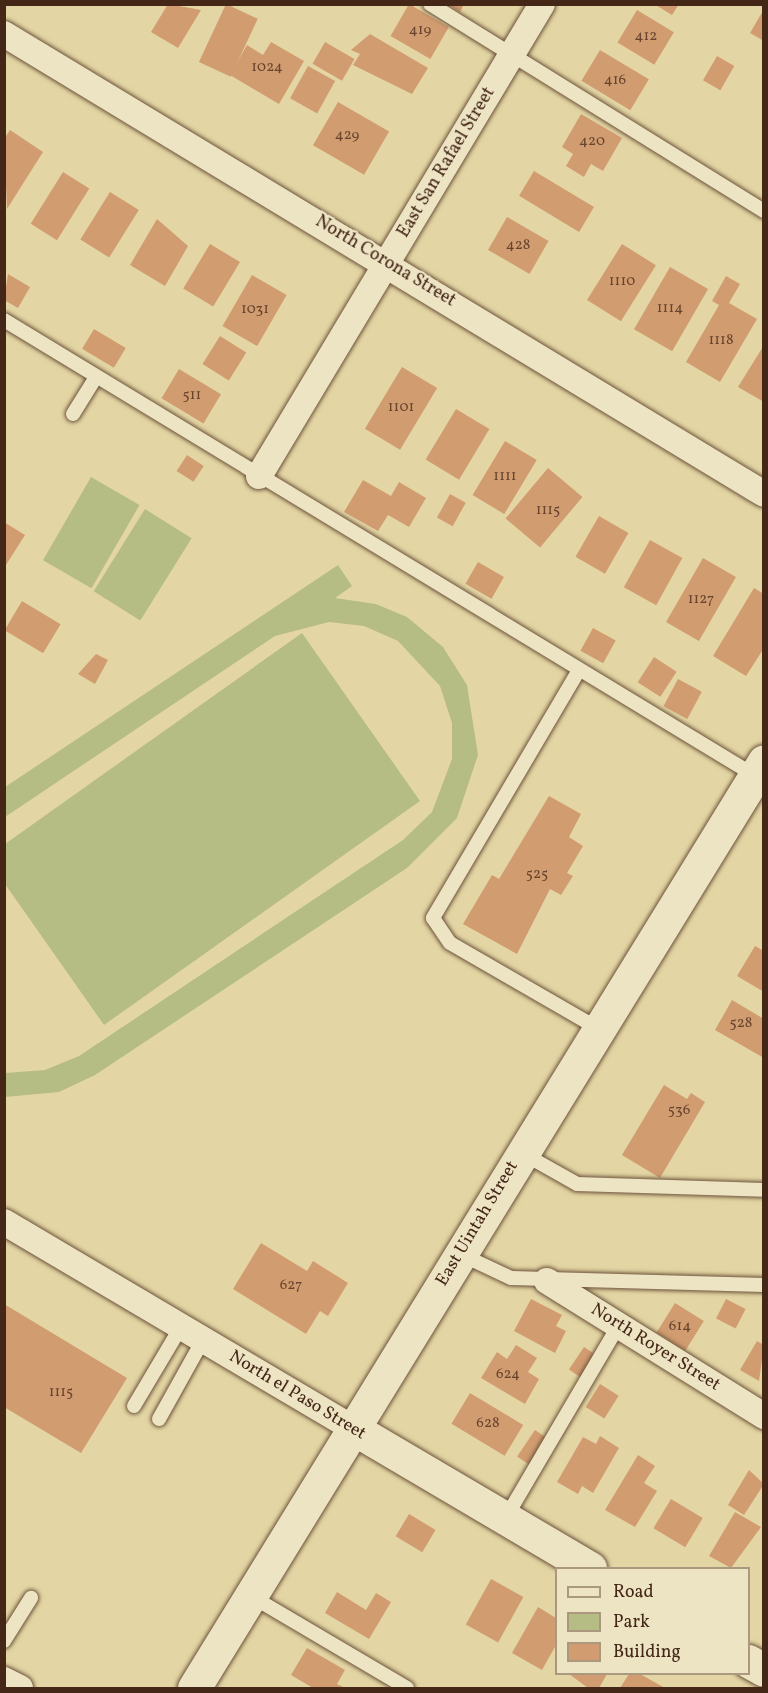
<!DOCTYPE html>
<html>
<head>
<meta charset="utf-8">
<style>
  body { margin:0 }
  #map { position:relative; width:768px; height:1693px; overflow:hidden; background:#e4d6a4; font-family:Vollkorn,serif }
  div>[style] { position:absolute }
  .green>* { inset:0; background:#b5bd85; transform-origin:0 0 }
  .building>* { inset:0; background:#d19c70; transform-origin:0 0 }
  .roads { filter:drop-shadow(0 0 2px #6d533b) drop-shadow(0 0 2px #6d533b) }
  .service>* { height:14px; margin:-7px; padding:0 7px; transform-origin:7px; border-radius:7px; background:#ede4c4 }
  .minor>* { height:26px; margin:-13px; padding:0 13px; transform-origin:13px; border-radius:13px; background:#ede4c4 }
  .tertiary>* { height:33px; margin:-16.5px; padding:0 16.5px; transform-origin:16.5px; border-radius:16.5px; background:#ede4c4 }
  .secondary>* { height:33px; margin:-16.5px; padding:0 16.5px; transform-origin:16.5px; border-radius:16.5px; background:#ede4c4 }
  span { translate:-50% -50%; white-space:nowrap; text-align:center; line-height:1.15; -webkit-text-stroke:4.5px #ede4c4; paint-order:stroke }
  .number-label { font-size:15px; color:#68442e }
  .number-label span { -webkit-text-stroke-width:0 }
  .street-label { font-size:18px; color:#452718 }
  .frame { position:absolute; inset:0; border:6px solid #452718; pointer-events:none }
  .legend { position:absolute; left:555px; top:1567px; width:195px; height:108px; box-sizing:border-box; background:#ede4c4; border:2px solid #aa987f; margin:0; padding:8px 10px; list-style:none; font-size:18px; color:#452718 }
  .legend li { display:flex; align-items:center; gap:12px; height:30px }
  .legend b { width:30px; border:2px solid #aa987f }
</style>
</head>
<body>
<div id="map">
  <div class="green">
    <i style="left:91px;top:477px;width:56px;height:96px;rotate:30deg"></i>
    <i style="left:145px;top:509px;width:55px;height:97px;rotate:32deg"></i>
    <i style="clip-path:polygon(338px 565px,352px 586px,335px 598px,376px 604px,407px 617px,443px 647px,467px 685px,478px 755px,457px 818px,407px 868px,95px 1075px,59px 1092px,5px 1097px,5px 1073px,45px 1070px,79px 1056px,403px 840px,432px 812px,452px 759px,452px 723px,440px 686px,398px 641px,364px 626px,329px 622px,275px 636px,5px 817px,5px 787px)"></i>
    <i style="clip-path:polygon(302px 633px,420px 801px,104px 1025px,5px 884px,5px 844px)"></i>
  </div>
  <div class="building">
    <i style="clip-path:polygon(168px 4px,201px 10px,178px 48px,151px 32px)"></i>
    <i style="left:226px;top:4px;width:35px;height:64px;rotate:25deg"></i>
    <i style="left:409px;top:4px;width:46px;height:37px;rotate:30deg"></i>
    <i style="clip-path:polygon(447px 4px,464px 4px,460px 12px)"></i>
    <i style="clip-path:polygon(654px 4px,679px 4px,672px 15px)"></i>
    <i style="clip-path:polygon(764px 9px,764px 41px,750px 33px)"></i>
    <i style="left:637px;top:10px;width:43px;height:38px;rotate:31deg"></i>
    <i style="clip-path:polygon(370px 34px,428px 68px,412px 94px,353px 65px,360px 54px,351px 50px)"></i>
    <i style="clip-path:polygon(271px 42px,304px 61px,279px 104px,230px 75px,247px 45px,263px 55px)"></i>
    <i style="left:325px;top:42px;width:34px;height:25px;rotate:30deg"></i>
    <i style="left:600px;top:50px;width:57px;height:36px;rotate:31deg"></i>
    <i style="left:717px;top:56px;width:20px;height:28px;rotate:30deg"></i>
    <i style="left:308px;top:66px;width:31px;height:37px;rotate:29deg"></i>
    <i style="left:338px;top:102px;width:59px;height:50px;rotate:30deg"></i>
    <i style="clip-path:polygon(581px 114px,622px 138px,603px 171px,591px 164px,584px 177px,566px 166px,573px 154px,562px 147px)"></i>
    <i style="clip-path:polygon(10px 130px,43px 152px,7px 209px,4px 139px)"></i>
    <i style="left:534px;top:171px;width:70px;height:29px;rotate:31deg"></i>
    <i style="left:63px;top:172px;width:31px;height:61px;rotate:32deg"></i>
    <i style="left:110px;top:192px;width:34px;height:56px;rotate:32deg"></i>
    <i style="left:507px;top:217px;width:48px;height:38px;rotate:30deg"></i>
    <i style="clip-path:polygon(157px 219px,188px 246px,165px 286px,130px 265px)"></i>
    <i style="left:210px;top:244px;width:35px;height:52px;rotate:31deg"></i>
    <i style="left:622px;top:244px;width:40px;height:66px;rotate:32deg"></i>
    <i style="left:670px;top:267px;width:44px;height:72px;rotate:30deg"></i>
    <i style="clip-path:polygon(8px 274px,30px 287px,18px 308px,4px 300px)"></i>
    <i style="left:252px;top:275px;width:40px;height:59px;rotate:30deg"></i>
    <i style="clip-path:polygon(726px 276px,740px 284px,729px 303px,757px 319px,720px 382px,686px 362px,719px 305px,712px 301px)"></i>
    <i style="left:94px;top:329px;width:37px;height:23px;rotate:31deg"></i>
    <i style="left:220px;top:336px;width:31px;height:33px;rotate:32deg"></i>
    <i style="clip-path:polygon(764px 345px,764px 402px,738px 387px)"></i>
    <i style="left:402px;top:367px;width:41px;height:72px;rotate:31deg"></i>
    <i style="left:179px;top:369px;width:49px;height:34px;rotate:31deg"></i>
    <i style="left:456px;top:409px;width:39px;height:59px;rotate:31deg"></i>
    <i style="left:505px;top:441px;width:37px;height:63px;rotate:31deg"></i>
    <i style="left:187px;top:455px;width:20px;height:19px;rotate:33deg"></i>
    <i style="left:548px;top:468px;width:45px;height:66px;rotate:40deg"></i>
    <i style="clip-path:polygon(363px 480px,391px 496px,399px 482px,426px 498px,409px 527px,388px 515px,378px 531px,344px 512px)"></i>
    <i style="left:450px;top:494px;width:18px;height:27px;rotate:29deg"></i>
    <i style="left:599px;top:516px;width:34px;height:47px;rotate:30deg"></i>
    <i style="clip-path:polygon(4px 522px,25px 535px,4px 568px)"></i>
    <i style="left:650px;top:540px;width:37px;height:54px;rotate:29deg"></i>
    <i style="left:703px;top:558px;width:38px;height:74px;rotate:30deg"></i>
    <i style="left:478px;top:562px;width:30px;height:25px;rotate:30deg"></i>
    <i style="clip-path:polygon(754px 588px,764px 594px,764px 648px,746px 676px,713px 656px)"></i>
    <i style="left:22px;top:601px;width:45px;height:34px;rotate:31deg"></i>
    <i style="left:593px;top:628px;width:26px;height:26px;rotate:29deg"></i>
    <i style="clip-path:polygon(96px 654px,108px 660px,95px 684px,78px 674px)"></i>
    <i style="left:654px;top:657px;width:27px;height:30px;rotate:33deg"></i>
    <i style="left:678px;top:679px;width:27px;height:31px;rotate:28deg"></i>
    <i style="clip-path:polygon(549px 796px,581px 814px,569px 837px,583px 846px,567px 873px,573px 876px,561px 895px,550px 889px,517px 954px,463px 924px,492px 875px,499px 879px)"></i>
    <i style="clip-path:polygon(755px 946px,764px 951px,764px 992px,737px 976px)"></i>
    <i style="clip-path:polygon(732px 1000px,764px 1019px,764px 1058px,715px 1030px)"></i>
    <i style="clip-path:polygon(664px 1085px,687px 1099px,691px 1093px,705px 1102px,660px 1178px,622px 1155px)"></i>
    <i style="clip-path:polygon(261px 1243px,307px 1271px,313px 1261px,348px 1283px,328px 1316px,320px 1311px,306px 1334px,233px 1289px)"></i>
    <i style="clip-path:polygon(531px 1299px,562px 1315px,556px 1326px,566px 1331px,555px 1353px,514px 1331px)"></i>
    <i style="left:726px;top:1299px;width:22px;height:22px;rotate:27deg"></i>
    <i style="left:675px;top:1303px;width:34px;height:35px;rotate:32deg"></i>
    <i style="clip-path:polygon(4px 1304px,127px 1378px,81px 1453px,4px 1407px)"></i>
    <i style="clip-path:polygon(757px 1341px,764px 1345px,759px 1381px,740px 1370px)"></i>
    <i style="clip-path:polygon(516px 1345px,537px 1358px,528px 1372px,539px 1379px,525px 1404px,481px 1378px,497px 1352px,507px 1359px)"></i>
    <i style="left:584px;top:1347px;width:18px;height:27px;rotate:34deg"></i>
    <i style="left:600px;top:1384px;width:22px;height:27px;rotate:32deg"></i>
    <i style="left:470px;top:1393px;width:62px;height:36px;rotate:31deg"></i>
    <i style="left:535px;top:1430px;width:18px;height:32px;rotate:34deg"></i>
    <i style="clip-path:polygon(600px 1436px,619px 1448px,593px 1493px,582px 1486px,578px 1494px,557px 1482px,583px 1437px,596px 1444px)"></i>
    <i style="clip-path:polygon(638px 1455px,655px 1466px,644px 1483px,657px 1491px,635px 1527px,605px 1510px)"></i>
    <i style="clip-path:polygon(749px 1470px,764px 1484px,744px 1515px,728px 1505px)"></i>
    <i style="left:671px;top:1499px;width:37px;height:34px;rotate:31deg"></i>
    <i style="clip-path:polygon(735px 1512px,761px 1527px,731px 1568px,709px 1556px)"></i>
    <i style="left:409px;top:1514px;width:31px;height:26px;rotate:31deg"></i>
    <i style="left:491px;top:1579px;width:37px;height:52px;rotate:29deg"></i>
    <i style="clip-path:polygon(337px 1592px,366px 1610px,376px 1593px,391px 1602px,369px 1639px,325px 1613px)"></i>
    <i style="clip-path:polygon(538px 1607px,556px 1618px,556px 1645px,542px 1670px,512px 1653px)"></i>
    <i style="clip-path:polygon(307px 1648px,345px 1670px,337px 1684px,345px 1688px,313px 1688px,291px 1675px)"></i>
    <i style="clip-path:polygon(569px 1674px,607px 1674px,599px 1688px,588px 1688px)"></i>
    <i style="clip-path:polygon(629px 1674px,640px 1674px,665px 1688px,620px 1688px)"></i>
  </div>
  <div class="roads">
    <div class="service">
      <i style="left:430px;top:4px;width:393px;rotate:31.8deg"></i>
      <i style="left:4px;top:320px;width:881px;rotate:31.25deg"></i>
      <i style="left:73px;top:414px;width:44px;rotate:-58.1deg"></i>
      <i style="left:579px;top:670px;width:288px;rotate:120.5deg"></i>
      <i style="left:433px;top:918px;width:30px;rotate:56deg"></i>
      <i style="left:450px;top:943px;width:172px;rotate:30deg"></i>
      <i style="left:522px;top:1153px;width:63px;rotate:29.4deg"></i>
      <i style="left:577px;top:1184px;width:187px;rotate:1.8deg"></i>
      <i style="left:460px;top:1254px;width:56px;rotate:25.2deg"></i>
      <i style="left:511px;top:1278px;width:253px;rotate:1.6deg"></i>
      <i style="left:134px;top:1406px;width:92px;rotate:-59.3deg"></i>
      <i style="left:159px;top:1419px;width:90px;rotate:-60.9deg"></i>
      <i style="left:505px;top:1519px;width:225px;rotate:-59.6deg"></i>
      <i style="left:251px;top:1596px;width:181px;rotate:30.5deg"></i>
      <i style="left:4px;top:1641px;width:51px;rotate:-57.9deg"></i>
    </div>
    <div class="minor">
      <i style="left:4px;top:34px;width:888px;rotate:31.18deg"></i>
      <i style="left:259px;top:476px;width:550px;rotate:-59.05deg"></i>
      <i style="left:4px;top:1222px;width:407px;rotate:30.6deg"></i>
      <i style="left:547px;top:1281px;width:256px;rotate:31.9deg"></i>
      <i style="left:4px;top:1680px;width:18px;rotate:27deg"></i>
    </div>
    <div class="tertiary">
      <i style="left:354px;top:1429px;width:274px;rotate:30.5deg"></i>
      <i style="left:748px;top:1661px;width:18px;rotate:29deg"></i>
    </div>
    <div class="secondary">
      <i style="left:194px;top:1688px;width:1088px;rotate:-58.41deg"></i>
    </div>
  </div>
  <div class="number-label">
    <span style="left:420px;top:31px">419</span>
    <span style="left:646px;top:37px">412</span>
    <span style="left:267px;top:68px">1024</span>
    <span style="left:615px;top:81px">416</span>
    <span style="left:347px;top:136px">429</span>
    <span style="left:592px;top:142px">420</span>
    <span style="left:518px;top:246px">428</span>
    <span style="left:622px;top:282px">1110</span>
    <span style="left:670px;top:309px">1114</span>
    <span style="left:255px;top:310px">1031</span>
    <span style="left:721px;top:341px">1118</span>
    <span style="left:192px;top:396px">511</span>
    <span style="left:401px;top:408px">1101</span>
    <span style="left:505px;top:477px">1111</span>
    <span style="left:548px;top:511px">1115</span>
    <span style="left:701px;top:600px">1127</span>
    <span style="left:537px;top:875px">525</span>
    <span style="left:741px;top:1024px">528</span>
    <span style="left:679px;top:1111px">536</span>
    <span style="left:291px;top:1286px">627</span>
    <span style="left:680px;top:1327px">614</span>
    <span style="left:508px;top:1375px">624</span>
    <span style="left:61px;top:1393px">1115</span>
    <span style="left:488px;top:1424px">628</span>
  </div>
  <div class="street-label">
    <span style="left:447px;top:163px;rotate:-59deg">East San Rafael Street</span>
    <span style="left:385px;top:262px;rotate:31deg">North Corona Street</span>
    <span style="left:478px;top:1224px;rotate:-59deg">East Uintah Street</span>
    <span style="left:655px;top:1348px;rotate:32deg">North Royer Street</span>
    <span style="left:297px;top:1396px;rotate:31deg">North el Paso Street</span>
  </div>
  <div class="frame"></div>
  <ul class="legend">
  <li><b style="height:8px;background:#ede4c4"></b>Road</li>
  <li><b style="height:16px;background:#b5bd85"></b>Park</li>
  <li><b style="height:16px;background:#d19c70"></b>Building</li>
  </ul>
</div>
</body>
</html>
